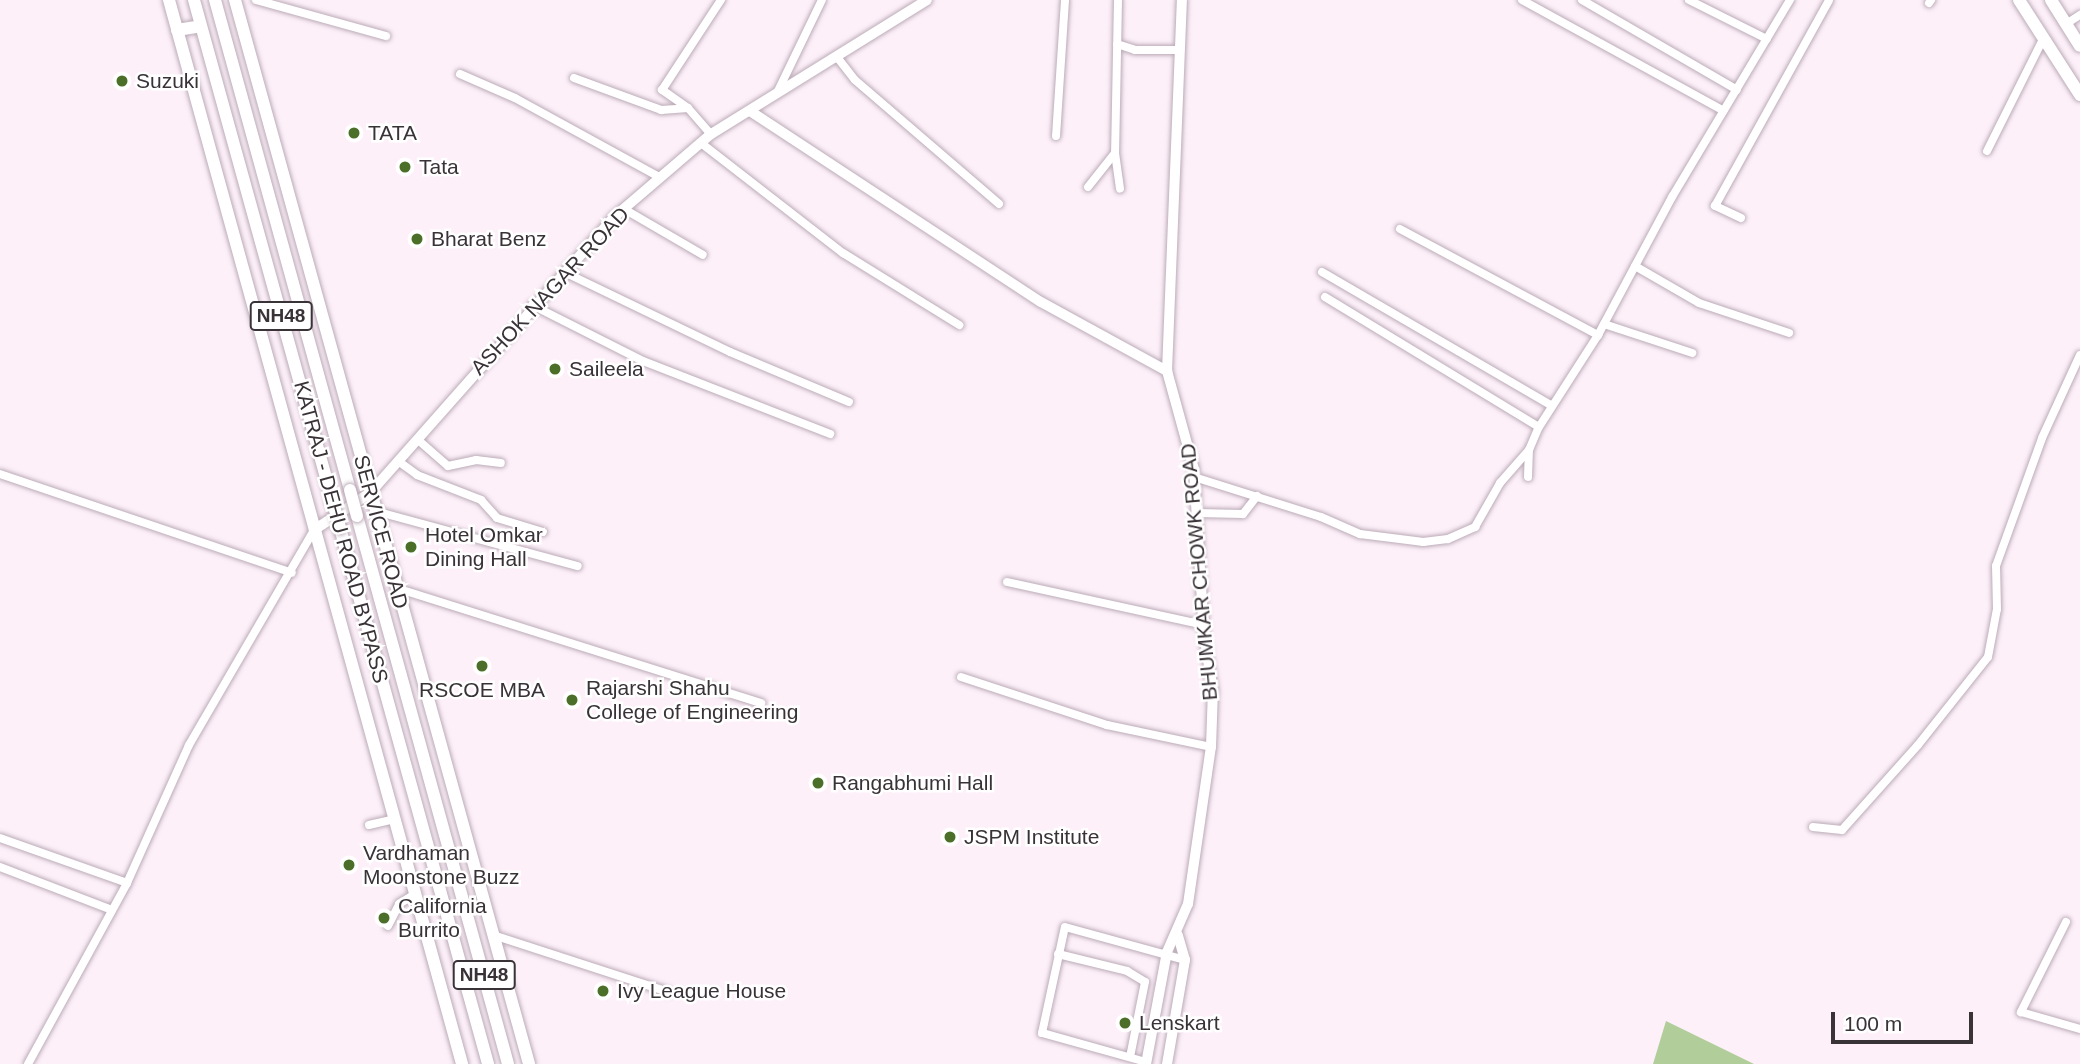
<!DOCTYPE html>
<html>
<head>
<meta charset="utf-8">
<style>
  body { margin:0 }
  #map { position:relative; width:2080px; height:1064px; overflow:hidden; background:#fdf0f9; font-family:Arial,sans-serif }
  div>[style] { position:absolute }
  .green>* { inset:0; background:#b1cd9a }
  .roads { filter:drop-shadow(0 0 2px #bbabb7) drop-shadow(0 0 2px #bbabb7) }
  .minor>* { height:8px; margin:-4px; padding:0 4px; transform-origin:4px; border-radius:4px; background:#fff }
  .tertiary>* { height:10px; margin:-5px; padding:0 5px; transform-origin:5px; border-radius:5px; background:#fff }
  .primary>* { height:12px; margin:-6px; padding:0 6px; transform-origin:6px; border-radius:6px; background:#fff }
  .trunk>* { height:12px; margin:-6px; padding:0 6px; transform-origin:6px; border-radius:6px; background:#fff }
  .bridges { filter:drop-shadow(0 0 2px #bbabb7) drop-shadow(0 0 2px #bbabb7) }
  .trunk-bridge>* { height:12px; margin:-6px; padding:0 6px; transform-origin:6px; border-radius:6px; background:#fff }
  .dots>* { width:19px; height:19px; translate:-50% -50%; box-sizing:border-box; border:4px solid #fff; border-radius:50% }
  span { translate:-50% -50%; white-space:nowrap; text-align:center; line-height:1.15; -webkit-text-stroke:5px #fff; paint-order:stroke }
  .shield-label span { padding:2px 5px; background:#fff; border:2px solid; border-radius:5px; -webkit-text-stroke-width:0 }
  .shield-label { font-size:19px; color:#393237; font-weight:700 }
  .poi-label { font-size:21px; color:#393237 }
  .left { translate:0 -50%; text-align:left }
  .street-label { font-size:21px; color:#393237 }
  .scale { position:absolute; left:1831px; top:1012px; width:142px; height:32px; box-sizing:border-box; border:4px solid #393237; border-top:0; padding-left:9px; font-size:21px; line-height:24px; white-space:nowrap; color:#393237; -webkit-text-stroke:5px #fff; paint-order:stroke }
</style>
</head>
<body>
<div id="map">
  <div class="green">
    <i style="clip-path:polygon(1666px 1021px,1754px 1064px,1653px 1064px)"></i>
  </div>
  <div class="roads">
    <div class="minor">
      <i style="left:256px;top:0;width:135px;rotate:15.5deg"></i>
      <i style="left:1118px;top:0;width:153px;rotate:91.1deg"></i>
      <i style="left:1115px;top:153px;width:36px;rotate:82deg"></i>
      <i style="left:1522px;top:0;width:230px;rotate:28.8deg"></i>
      <i style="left:1582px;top:0;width:179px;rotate:30.1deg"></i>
      <i style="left:1689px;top:0;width:87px;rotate:26.6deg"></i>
      <i style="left:1929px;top:3px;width:4px;rotate:-56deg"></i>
      <i style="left:2066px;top:24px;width:17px;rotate:-33deg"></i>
      <i style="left:1117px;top:44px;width:19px;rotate:18deg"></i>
      <i style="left:1135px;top:50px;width:44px"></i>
      <i style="left:837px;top:57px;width:29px;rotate:52deg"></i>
      <i style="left:855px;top:80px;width:190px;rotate:40.7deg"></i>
      <i style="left:460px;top:74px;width:60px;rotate:23.6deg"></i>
      <i style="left:515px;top:98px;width:166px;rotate:28.7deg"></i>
      <i style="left:574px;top:78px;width:93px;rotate:20.2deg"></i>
      <i style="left:661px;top:110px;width:27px;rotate:-4deg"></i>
      <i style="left:688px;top:108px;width:35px;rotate:49deg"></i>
      <i style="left:777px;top:93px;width:103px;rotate:-64.2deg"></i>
      <i style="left:688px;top:108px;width:32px;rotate:-145deg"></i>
      <i style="left:662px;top:90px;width:108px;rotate:-56.8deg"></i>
      <i style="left:1056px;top:136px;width:136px;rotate:-86.2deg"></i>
      <i style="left:701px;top:143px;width:180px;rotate:37.8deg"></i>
      <i style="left:843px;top:253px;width:137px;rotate:31.8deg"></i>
      <i style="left:1987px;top:151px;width:125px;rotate:-63.4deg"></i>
      <i style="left:1088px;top:187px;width:43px;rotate:-51.5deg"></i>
      <i style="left:624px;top:209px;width:91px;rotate:30.2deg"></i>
      <i style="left:1741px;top:218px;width:29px;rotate:-155deg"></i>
      <i style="left:1715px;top:206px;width:235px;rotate:-61deg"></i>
      <i style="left:1400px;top:229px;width:225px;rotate:28.2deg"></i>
      <i style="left:1635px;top:266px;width:74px;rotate:30deg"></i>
      <i style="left:1699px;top:303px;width:95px;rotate:18.4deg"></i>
      <i style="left:564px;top:272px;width:184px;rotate:25.7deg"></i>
      <i style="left:730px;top:352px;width:129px;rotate:22.8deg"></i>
      <i style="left:1322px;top:272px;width:266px;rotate:30.2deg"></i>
      <i style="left:1325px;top:297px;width:250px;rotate:31.3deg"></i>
      <i style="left:532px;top:305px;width:124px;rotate:26.8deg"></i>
      <i style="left:643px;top:361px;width:201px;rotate:21.3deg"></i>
      <i style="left:1604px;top:324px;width:93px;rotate:18.2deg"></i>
      <i style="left:417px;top:439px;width:41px;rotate:41.1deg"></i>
      <i style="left:448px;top:466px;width:29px;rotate:-12deg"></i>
      <i style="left:476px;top:460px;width:25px;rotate:7deg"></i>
      <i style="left:398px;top:461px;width:24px;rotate:36deg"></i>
      <i style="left:417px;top:475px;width:69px;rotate:21.3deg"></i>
      <i style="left:481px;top:500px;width:24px;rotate:48deg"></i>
      <i style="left:497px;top:518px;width:48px;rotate:16.9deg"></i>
      <i style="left:0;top:474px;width:308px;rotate:18.7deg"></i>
      <i style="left:1194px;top:477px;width:133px;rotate:17.5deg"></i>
      <i style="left:1321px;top:517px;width:43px;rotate:23.6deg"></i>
      <i style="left:1360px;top:534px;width:64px;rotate:7.2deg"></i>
      <i style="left:1423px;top:542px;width:25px;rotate:-7deg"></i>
      <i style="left:1448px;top:539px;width:30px;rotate:-24deg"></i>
      <i style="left:1475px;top:527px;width:51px;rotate:-60.4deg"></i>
      <i style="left:1500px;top:483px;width:44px;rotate:-48.7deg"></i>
      <i style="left:1528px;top:477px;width:27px;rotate:-88deg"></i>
      <i style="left:1529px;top:450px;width:25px;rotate:-67deg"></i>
      <i style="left:1539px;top:427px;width:109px;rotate:-57.3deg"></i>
      <i style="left:1598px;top:335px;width:157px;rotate:-61.8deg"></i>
      <i style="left:1672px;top:197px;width:230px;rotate:-59.1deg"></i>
      <i style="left:375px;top:511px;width:210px;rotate:15.2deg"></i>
      <i style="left:1197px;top:513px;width:46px;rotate:1.2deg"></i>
      <i style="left:1243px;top:514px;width:23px;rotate:-52deg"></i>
      <i style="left:1007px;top:582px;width:202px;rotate:12.3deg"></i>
      <i style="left:396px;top:588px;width:383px;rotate:17.5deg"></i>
      <i style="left:961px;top:677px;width:154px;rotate:18.2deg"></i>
      <i style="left:1107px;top:725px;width:106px;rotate:11.9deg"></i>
      <i style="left:369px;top:825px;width:26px;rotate:-13deg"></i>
      <i style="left:1813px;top:827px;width:29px;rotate:6deg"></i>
      <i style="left:1842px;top:830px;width:114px;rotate:-48.2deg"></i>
      <i style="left:1918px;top:745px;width:112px;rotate:-51.5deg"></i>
      <i style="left:1988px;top:657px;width:49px;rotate:-79.4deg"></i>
      <i style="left:1997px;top:609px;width:43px;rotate:-91.3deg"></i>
      <i style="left:1996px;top:566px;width:136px;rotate:-70.2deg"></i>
      <i style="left:2042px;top:438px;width:91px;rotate:-65.4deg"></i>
      <i style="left:0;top:838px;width:135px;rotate:19.5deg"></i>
      <i style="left:0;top:867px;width:120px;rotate:21deg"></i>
      <i style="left:2066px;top:922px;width:101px;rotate:116.6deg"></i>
      <i style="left:2021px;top:1012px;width:61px;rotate:16.1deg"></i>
      <i style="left:388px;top:926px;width:25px;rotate:-63deg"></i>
      <i style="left:399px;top:904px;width:19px;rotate:-32deg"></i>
      <i style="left:493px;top:935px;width:184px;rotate:18deg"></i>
      <i style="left:1058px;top:954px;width:71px;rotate:13.8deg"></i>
      <i style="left:1127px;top:971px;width:21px;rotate:31deg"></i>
      <i style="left:1145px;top:982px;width:76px;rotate:101.3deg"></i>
      <i style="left:1146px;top:1062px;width:108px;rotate:-164.4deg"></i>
      <i style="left:1042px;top:1033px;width:108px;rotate:-77.8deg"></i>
      <i style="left:1065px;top:927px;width:124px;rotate:15.4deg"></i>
      <i style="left:28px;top:1064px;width:206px;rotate:-61.3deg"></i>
      <i style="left:127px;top:883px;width:151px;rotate:-65.8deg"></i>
      <i style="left:189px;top:745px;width:249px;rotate:-59.8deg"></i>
    </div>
    <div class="tertiary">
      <i style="left:750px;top:111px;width:348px;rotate:33.3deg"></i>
      <i style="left:1041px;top:302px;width:144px;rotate:28.7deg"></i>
      <i style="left:314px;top:530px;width:67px;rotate:-33.5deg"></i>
      <i style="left:370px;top:493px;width:367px;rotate:-48.5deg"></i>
      <i style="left:613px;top:218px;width:129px;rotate:-40.6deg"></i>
      <i style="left:711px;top:134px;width:254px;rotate:-31.8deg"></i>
      <i style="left:1146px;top:1064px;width:114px;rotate:-79.4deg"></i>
      <i style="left:1167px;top:952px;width:52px;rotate:-66.4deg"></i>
      <i style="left:1188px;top:904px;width:159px;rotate:-81.7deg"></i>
      <i style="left:1211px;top:747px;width:56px;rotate:-88deg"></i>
      <i style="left:1213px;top:691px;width:58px;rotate:-99deg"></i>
      <i style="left:1204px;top:634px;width:165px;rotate:-93.5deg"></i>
      <i style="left:1194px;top:469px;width:102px;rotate:-105.4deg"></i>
      <i style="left:1167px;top:371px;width:371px;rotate:-87.7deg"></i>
      <i style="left:1167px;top:1064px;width:106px;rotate:-80.2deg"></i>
      <i style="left:1185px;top:960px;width:26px;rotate:-106deg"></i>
    </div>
    <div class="primary">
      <i style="left:169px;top:0;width:1104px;rotate:74.6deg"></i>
      <i style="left:235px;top:0;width:1104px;rotate:74.55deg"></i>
      <i style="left:2019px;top:0;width:113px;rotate:57.3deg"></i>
      <i style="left:2051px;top:0;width:54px;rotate:57.8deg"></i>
    </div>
    <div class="trunk">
      <i style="left:194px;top:0;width:522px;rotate:74.55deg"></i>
      <i style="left:215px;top:0;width:508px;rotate:74.6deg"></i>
      <i style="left:177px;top:30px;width:24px;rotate:-9deg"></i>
      <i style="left:357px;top:516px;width:568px;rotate:74.59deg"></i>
      <i style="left:340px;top:528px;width:556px;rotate:74.56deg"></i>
    </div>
  </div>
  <div class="bridges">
    <div class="trunk-bridge">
      <i style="left:350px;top:490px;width:27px;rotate:75deg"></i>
      <i style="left:333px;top:503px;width:26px;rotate:74deg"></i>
    </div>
  </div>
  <div class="dots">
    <i style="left:122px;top:81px;background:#4b6f28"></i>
    <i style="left:354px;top:133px;background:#4b6f28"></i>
    <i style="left:405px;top:167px;background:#4b6f28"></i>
    <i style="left:417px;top:239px;background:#4b6f28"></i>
    <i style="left:555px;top:369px;background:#4b6f28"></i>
    <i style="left:411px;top:547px;background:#4b6f28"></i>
    <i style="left:482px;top:666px;background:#4b6f28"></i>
    <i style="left:572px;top:700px;background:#4b6f28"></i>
    <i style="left:818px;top:783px;background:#4b6f28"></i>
    <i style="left:950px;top:837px;background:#4b6f28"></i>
    <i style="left:349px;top:865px;background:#4b6f28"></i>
    <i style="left:384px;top:918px;background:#4b6f28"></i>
    <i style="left:603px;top:991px;background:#4b6f28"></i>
    <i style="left:1125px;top:1023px;background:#4b6f28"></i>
  </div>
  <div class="shield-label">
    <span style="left:281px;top:316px">NH48</span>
    <span style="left:484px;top:975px">NH48</span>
  </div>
  <div class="poi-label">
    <span class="left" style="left:136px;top:81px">Suzuki</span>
    <span class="left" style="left:368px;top:133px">TATA</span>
    <span class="left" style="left:419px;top:167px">Tata</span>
    <span class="left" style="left:431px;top:239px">Bharat Benz</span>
    <span class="left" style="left:569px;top:369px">Saileela</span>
    <span class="left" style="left:425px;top:547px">Hotel Omkar<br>Dining Hall</span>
    <span class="left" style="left:586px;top:700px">Rajarshi Shahu<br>College of Engineering</span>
    <span style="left:482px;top:690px">RSCOE MBA</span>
    <span class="left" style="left:832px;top:783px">Rangabhumi Hall</span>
    <span class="left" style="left:964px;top:837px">JSPM Institute</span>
    <span class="left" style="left:363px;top:865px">Vardhaman<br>Moonstone Buzz</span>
    <span class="left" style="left:398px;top:918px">California<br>Burrito</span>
    <span class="left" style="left:617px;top:991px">Ivy League House</span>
    <span class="left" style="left:1139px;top:1023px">Lenskart</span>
  </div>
  <div class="street-label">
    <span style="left:550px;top:291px;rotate:-47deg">ASHOK NAGAR ROAD</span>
    <span style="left:341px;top:532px;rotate:75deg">KATRAJ - DEHU ROAD BYPASS</span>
    <span style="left:381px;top:532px;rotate:75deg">SERVICE ROAD</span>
    <span style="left:1199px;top:572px;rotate:-95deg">BHUMKAR CHOWK ROAD</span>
  </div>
  <div class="scale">100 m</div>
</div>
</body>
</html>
